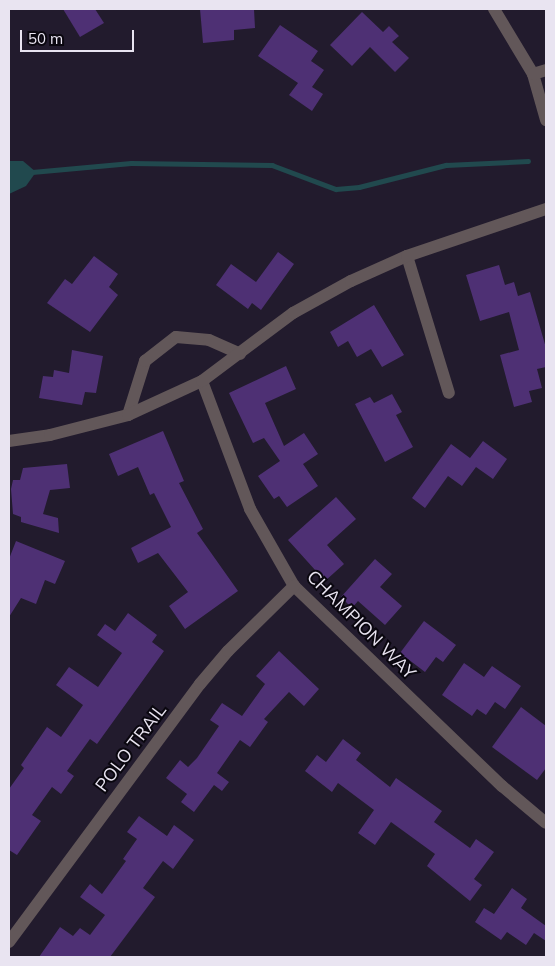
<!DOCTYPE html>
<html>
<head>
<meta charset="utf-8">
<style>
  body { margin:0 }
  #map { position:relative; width:555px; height:966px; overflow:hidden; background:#221b2d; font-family:Mulish,sans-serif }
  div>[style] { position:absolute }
  .water>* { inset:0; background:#21494e }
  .stream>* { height:4.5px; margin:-2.25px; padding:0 2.25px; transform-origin:2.25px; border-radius:2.25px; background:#21494e }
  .building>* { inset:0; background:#4e3074 }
  .minor>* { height:12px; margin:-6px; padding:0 6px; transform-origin:6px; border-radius:6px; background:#625759 }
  span { translate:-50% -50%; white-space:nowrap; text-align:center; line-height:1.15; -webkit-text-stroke:4px #0a070f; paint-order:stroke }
  .street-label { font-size:18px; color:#e9e4f1 }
  .frame { position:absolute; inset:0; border:10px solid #e9e4f1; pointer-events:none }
  .scale { position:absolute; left:20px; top:30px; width:114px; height:22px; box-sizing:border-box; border:2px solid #e9e4f1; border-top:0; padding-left:6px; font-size:15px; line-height:18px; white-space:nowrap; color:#e9e4f1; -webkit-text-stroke:4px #0a070f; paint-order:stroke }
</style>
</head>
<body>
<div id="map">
  <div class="water">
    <i style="clip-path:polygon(9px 161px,23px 161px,36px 172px,26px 186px,9px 194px)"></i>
  </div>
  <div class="stream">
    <i style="left:32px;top:172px;width:99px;rotate:-5.2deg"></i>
    <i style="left:131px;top:163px;width:141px;rotate:0.8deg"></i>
    <i style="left:272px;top:165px;width:68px;rotate:20.6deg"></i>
    <i style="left:336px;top:189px;width:23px;rotate:-5deg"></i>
    <i style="left:359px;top:187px;width:90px;rotate:-14.2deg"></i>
    <i style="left:446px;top:165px;width:82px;rotate:-2.8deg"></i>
  </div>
  <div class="building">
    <i style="clip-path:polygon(63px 9px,95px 9px,104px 23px,80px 37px)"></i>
    <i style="clip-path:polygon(200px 9px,254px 9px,255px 28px,234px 30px,234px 40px,203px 43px)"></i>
    <i style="clip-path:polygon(362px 12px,383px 32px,389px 26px,399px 36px,392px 42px,409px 58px,395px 72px,370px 47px,352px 66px,330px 45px)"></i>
    <i style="clip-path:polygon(280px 25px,318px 51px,311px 61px,324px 70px,312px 87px,323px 94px,312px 111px,289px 95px,298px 83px,258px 56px)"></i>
    <i style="clip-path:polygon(278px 252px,294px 264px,261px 310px,252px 303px,248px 309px,216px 285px,231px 264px,256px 282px)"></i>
    <i style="clip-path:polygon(94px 256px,118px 274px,109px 287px,118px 295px,90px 332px,47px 303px,65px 279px,72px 284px)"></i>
    <i style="clip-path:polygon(499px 265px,505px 285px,514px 282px,518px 296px,530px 292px,546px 348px,546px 367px,537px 369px,542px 388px,529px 391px,532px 402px,514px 407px,500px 355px,519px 350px,509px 312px,480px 321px,466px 275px)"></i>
    <i style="clip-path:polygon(374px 305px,404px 355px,382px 367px,371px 349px,357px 357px,348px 341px,338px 347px,330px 332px)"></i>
    <i style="clip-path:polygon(72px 350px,103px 356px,96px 393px,85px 392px,82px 405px,39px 398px,43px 376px,53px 377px,54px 370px,69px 373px)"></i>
    <i style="clip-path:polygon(286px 366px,296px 389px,265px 403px,284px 446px,304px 433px,318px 454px,303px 464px,318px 486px,287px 507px,279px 496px,274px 499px,258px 476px,280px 461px,264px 438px,253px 443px,229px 393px)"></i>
    <i style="clip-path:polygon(392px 394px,402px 412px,396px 415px,413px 447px,385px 462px,355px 404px,370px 397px,374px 403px)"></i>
    <i style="clip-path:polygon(163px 431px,184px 481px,179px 483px,203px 529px,197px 533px,238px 591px,185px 629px,169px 606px,188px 592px,158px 553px,138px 563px,131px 548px,171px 527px,154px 493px,150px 495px,138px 467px,118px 476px,109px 454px)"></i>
    <i style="clip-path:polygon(483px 441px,507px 459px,493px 479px,476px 467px,462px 486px,448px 476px,425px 508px,412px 498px,451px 444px,470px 458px)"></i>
    <i style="clip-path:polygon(67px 464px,70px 488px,50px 490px,43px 514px,58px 518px,59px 533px,21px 522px,21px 517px,13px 514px,11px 489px,13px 480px,20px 480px,23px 468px)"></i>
    <i style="clip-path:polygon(336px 497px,356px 519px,327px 545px,344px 564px,325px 581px,288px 540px)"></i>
    <i style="clip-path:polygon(16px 541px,65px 561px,55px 584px,45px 580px,36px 604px,21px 598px,9px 617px,9px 559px)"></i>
    <i style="clip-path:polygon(375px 559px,392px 574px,380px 587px,402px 606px,385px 625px,358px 601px,352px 608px,341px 597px)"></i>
    <i style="clip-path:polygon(128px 613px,157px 635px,152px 642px,164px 651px,97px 744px,90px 739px,67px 771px,74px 776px,61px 794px,52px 787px,32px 815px,41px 821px,17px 855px,9px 850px,9px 789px,24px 768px,21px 765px,47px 727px,61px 737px,83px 705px,56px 685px,69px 667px,98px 687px,122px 653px,97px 635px,105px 624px,115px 631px)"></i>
    <i style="clip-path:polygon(424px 621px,456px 645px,443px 662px,436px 657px,425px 672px,400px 653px)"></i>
    <i style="clip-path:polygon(279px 651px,319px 689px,304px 706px,289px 692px,264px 719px,268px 722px,250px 747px,240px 740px,217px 773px,229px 782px,222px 791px,214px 785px,194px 812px,181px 802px,187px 794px,166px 778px,180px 760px,188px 767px,197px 758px,219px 726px,210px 720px,222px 703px,242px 716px,265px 684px,256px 676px)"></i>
    <i style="clip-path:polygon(464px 663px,484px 677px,492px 666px,521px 686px,505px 709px,495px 702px,486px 715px,477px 709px,472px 716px,442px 695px)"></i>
    <i style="clip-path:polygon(521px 707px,546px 726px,546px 768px,537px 780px,492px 747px)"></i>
    <i style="clip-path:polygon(343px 739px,361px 753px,356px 760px,390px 787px,396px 778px,442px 811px,434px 822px,470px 848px,476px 839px,494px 852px,474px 879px,482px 885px,470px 901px,427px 866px,435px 854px,391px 822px,375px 845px,358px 833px,374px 810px,338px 783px,332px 792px,305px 771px,317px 755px,326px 762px)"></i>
    <i style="clip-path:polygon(139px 816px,167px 836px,174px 825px,194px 840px,173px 869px,163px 861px,143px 888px,155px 897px,110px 957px,39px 957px,60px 927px,73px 936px,80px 928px,90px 935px,105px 915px,80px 897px,90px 884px,102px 894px,126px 861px,123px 859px,137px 839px,127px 832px)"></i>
    <i style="clip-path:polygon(512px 888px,527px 899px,521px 908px,546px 926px,546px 941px,534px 933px,526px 945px,507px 932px,501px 940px,475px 922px,484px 908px,494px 914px)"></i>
  </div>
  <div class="minor">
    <i style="left:494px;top:9px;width:76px;rotate:59deg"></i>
    <i style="left:533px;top:74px;width:48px;rotate:74.2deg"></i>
    <i style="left:533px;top:74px;width:14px;rotate:-17deg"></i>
    <i style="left:407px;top:256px;width:143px;rotate:73deg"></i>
    <i style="left:202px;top:381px;width:137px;rotate:69.4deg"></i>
    <i style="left:250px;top:509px;width:89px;rotate:60.3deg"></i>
    <i style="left:294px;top:586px;width:289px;rotate:43.9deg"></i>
    <i style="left:502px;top:786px;width:57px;rotate:40.1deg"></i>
    <i style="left:128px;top:415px;width:57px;rotate:-72.5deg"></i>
    <i style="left:145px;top:361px;width:39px;rotate:-38deg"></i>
    <i style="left:176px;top:337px;width:33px;rotate:5deg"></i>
    <i style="left:209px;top:340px;width:34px;rotate:24deg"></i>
    <i style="left:9px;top:441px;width:41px;rotate:-8.3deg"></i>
    <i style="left:50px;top:435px;width:81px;rotate:-14.4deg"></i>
    <i style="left:128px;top:415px;width:81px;rotate:-24.7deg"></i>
    <i style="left:202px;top:381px;width:114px;rotate:-36.8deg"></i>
    <i style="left:293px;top:313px;width:66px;rotate:-28.9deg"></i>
    <i style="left:351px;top:281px;width:61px;rotate:-24.1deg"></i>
    <i style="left:407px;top:256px;width:147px;rotate:-18.7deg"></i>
    <i style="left:9px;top:942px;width:321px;rotate:-53.5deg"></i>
    <i style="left:200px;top:684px;width:43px;rotate:-49.7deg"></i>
    <i style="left:228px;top:651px;width:93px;rotate:-44.6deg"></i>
  </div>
  <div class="street-label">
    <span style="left:361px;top:625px;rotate:45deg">CHAMPION WAY</span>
    <span style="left:131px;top:748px;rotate:-53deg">POLO TRAIL</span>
  </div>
  <div class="frame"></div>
  <div class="scale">50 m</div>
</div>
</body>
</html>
